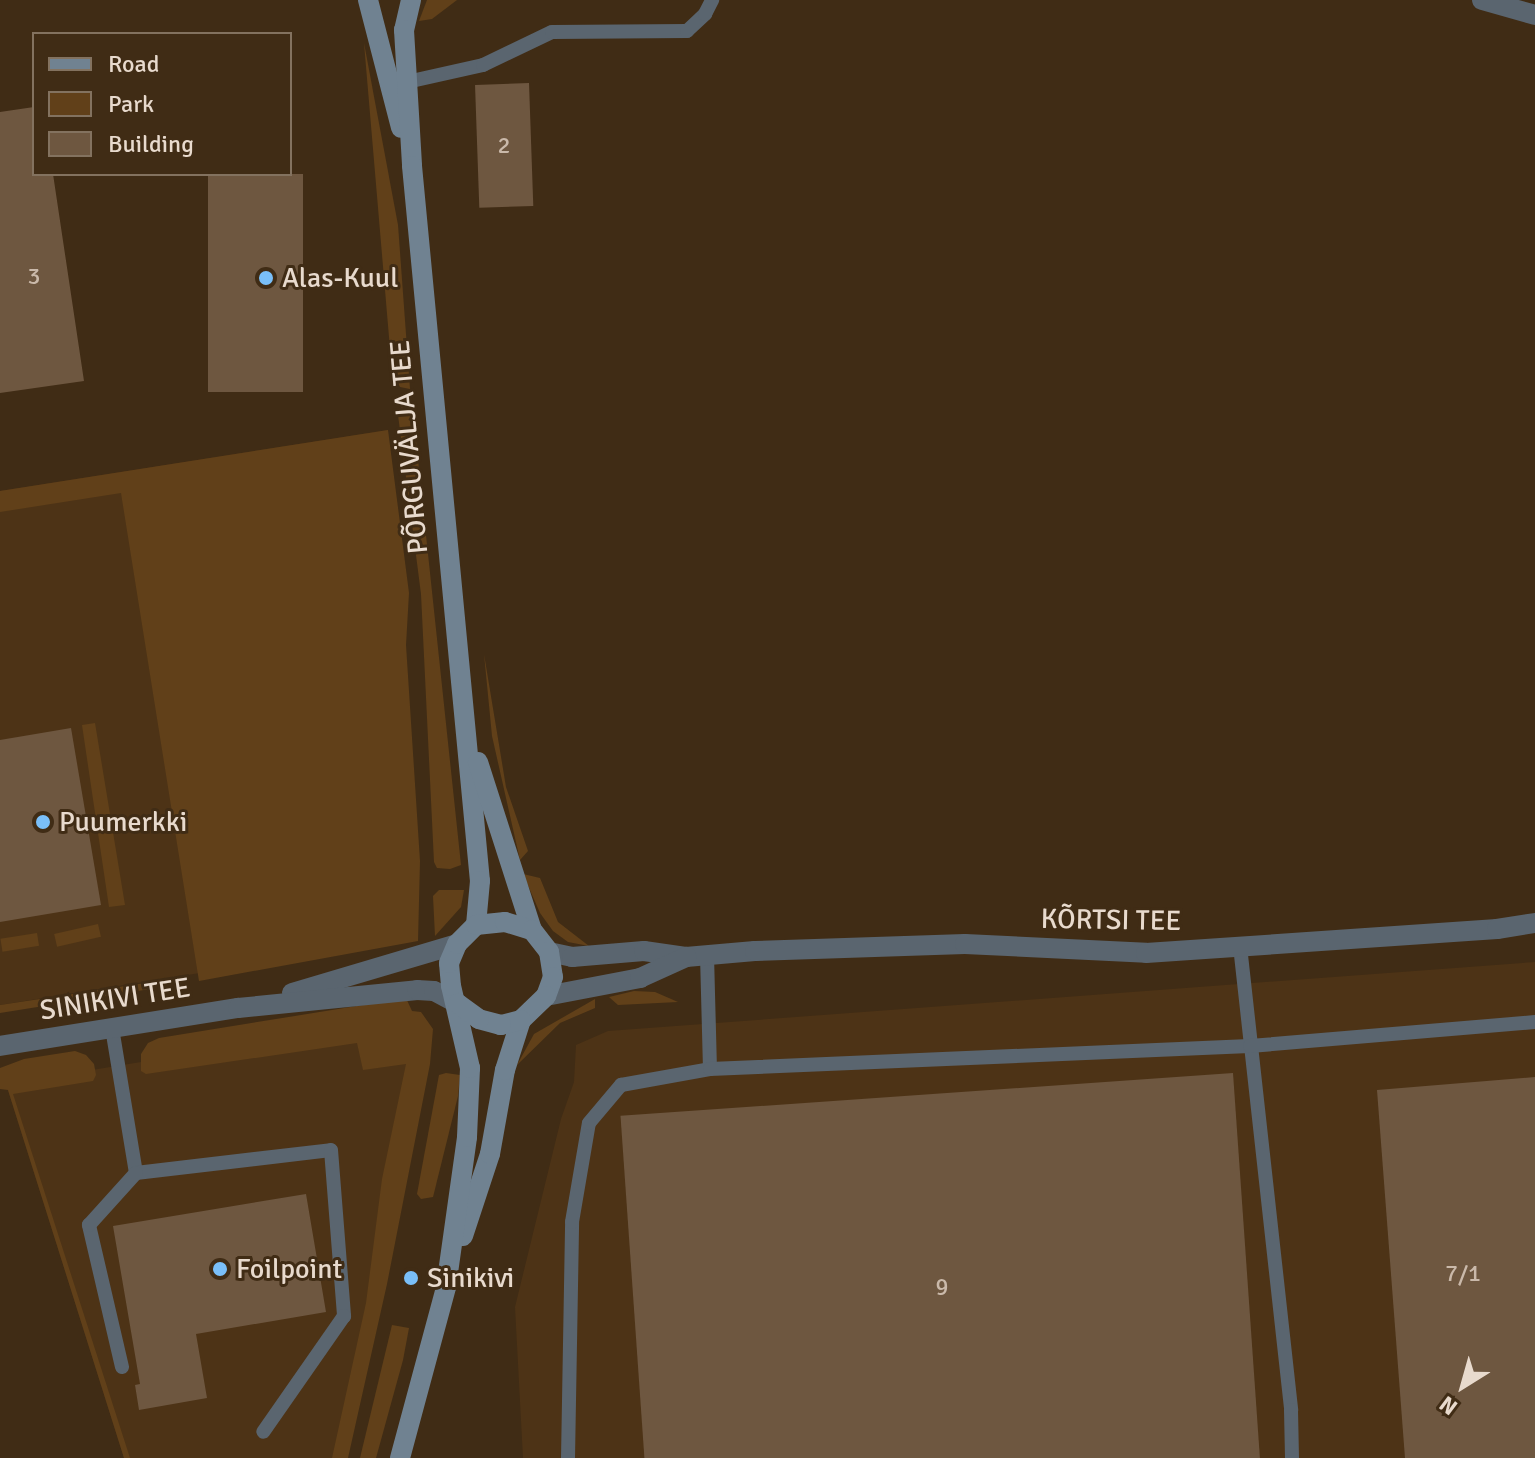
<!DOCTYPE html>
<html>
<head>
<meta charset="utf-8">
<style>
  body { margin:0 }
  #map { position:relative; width:1535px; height:1458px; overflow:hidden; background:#402c15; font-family:Signika,sans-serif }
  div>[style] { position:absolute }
  .built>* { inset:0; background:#4d3316 }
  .green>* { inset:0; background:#614019; transform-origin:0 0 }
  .building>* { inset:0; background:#6e5740; transform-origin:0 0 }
  .lane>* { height:14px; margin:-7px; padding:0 7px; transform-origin:7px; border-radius:7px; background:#5a656f }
  .street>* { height:20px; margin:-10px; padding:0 10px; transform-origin:10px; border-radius:10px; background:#5a656f }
  .secondary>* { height:20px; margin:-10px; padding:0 10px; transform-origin:10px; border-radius:10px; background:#708291 }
  .dots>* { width:22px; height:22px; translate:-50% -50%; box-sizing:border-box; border:4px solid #402c15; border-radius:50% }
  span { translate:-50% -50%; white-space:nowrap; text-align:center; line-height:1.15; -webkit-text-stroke:6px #402c15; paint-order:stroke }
  .number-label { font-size:24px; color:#cab9aa }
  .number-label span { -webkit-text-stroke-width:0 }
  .poi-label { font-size:28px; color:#e8dacd }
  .left { translate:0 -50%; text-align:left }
  .street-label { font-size:28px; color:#e8dacd }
  .legend { position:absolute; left:32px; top:32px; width:260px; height:144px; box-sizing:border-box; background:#402c15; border:2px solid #83725f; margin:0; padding:10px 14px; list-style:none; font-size:24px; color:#e8dacd }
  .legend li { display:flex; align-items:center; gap:16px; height:40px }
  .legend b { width:40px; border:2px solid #83725f }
  .north { position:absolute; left:1423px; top:1346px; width:80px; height:80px; -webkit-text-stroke:6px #402c15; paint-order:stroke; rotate:217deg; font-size:22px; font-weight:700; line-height:32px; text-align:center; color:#e8dacd }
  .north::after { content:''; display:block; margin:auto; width:28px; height:36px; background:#e8dacd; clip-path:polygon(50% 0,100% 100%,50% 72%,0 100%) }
</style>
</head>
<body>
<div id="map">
  <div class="built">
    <i style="clip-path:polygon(388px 430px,413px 939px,0 1005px,0 491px)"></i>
    <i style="clip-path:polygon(1535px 962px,1535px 1458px,523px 1458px,515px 1307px,561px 1119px,574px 1082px,576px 1045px,608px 1031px)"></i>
    <i style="clip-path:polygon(373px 1024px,417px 1060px,343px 1458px,124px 1458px,6px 1084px)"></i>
  </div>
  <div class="green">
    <i style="clip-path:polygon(427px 0,457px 0,432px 19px,419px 21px)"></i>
    <i style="clip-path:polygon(364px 43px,398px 225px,410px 389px,400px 387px,392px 372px)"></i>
    <i style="clip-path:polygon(404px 401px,412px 403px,461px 865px,450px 869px,437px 868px,434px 862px,421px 594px,398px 415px)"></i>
    <i style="clip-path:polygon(388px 430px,409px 593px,406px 645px,420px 861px,418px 941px,199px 981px,121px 493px,0 512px,0 491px)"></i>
    <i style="clip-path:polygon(484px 654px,506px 787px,528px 851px,520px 860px,492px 736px)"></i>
    <i style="clip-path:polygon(95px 723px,125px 905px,109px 907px,82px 725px)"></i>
    <i style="clip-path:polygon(523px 874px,540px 878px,558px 922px,589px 946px,568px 942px,553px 931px,540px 913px)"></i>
    <i style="clip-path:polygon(439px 890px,464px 890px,461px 907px,435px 936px,433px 896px)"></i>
    <i style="left:98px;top:924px;width:13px;height:45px;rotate:77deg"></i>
    <i style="left:37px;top:933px;width:13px;height:37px;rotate:81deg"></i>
    <i style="clip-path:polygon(152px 982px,150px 989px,0 1013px,0 1005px)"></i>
    <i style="clip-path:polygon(634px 991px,655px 992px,678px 1002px,618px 1005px,609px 997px)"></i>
    <i style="clip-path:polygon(406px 998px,412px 1011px,421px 1012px,433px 1029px,430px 1064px,387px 1284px,348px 1458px,332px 1458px,366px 1303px,382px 1179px,406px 1064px,363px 1070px,357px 1043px,146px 1074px,141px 1071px,141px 1054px,148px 1043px,159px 1038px)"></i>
    <i style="clip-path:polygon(595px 999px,595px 1008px,560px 1023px,517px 1065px,534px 1034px)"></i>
    <i style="clip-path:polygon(75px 1051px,86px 1055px,94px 1064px,96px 1075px,93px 1081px,13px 1094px,130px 1458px,124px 1458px,8px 1090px,0 1089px,0 1068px,24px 1059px)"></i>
    <i style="clip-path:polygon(446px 1073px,460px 1075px,458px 1096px,433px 1197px,421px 1199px,417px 1194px,439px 1075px)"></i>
    <i style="clip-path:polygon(392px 1325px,409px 1328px,403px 1360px,376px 1458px,360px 1458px)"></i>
  </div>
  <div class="building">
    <i style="left:529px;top:83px;width:123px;height:54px;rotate:88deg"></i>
    <i style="clip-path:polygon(34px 107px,34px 174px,53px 174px,84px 381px,0 393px,0 112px)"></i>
    <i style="left:208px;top:174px;width:95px;height:218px"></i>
    <i style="clip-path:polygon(71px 728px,101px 905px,0 922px,0 740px)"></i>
    <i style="left:1233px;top:1073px;width:386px;height:614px;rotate:86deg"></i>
    <i style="clip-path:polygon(1535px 1077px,1535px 1458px,1405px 1458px,1377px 1090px)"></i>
    <i style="clip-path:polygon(306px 1194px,326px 1312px,196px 1334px,207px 1398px,139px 1410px,135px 1385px,140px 1384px,113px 1226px)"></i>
  </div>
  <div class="lane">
    <i style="left:407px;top:82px;width:78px;rotate:-12.6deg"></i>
    <i style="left:483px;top:65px;width:76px;rotate:-25.6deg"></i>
    <i style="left:552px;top:32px;width:135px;rotate:-0.4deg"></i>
    <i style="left:687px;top:31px;width:25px;rotate:-43deg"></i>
    <i style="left:705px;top:14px;width:16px;rotate:-63deg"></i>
    <i style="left:1240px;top:946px;width:467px;rotate:83.7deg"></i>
    <i style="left:1291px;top:1410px;width:48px;rotate:88.8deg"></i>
    <i style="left:707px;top:955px;width:114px;rotate:88.5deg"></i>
    <i style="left:112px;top:1028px;width:147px;rotate:80.6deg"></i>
    <i style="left:136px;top:1173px;width:196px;rotate:-6.7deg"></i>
    <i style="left:331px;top:1150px;width:167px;rotate:85.5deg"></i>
    <i style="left:344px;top:1316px;width:141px;rotate:124.9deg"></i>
    <i style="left:122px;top:1367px;width:146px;rotate:-103.1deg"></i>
    <i style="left:89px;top:1225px;width:70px;rotate:-47.9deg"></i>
    <i style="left:568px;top:1458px;width:236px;rotate:-89deg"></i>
    <i style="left:572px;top:1222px;width:100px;rotate:-80.3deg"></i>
    <i style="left:589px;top:1123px;width:50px;rotate:-49.9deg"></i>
    <i style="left:621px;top:1085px;width:90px;rotate:-10.2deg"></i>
    <i style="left:710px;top:1069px;width:540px;rotate:-2.44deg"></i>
    <i style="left:1250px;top:1046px;width:286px;rotate:-4.8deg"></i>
  </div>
  <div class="street">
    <i style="left:1482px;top:0;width:55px;rotate:15.8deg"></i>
    <i style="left:549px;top:952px;width:24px;rotate:12deg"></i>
    <i style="left:572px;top:957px;width:72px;rotate:-4.8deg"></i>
    <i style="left:644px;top:951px;width:42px;rotate:8.1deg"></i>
    <i style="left:686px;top:957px;width:69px;rotate:-5deg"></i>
    <i style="left:755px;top:951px;width:210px;rotate:-1.9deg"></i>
    <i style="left:965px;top:944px;width:181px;rotate:2.8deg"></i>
    <i style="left:1146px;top:953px;width:352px;rotate:-3.9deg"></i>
    <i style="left:1497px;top:929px;width:38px;rotate:-9deg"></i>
    <i style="left:292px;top:993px;width:172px;rotate:-16.5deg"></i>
    <i style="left:546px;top:996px;width:96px;rotate:-10.8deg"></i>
    <i style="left:640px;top:978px;width:51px;rotate:-24.5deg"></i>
    <i style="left:0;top:1046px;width:241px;rotate:-9.1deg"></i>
    <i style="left:238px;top:1008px;width:180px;rotate:-5.7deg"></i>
    <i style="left:417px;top:990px;width:17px;rotate:3deg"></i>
    <i style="left:434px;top:991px;width:27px;rotate:28deg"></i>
  </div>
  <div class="secondary">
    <i style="left:368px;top:0;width:132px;rotate:75.5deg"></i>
    <i style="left:411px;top:0;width:31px;rotate:103deg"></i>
    <i style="left:404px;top:30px;width:136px;rotate:86.6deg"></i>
    <i style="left:412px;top:166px;width:718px;rotate:84.57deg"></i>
    <i style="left:480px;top:881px;width:44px;rotate:95.2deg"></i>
    <i style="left:478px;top:762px;width:176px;rotate:72.2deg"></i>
    <i style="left:463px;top:1236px;width:86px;rotate:-71.8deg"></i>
    <i style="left:490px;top:1154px;width:85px;rotate:-79.9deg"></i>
    <i style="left:505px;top:1070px;width:52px;rotate:-72.3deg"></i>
    <i style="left:446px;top:1287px;width:151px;rotate:-82deg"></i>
    <i style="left:467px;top:1137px;width:69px;rotate:-87.5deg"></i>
    <i style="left:470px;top:1068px;width:84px;rotate:-103deg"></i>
    <i style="left:451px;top:986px;width:23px;rotate:-95deg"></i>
    <i style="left:449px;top:963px;width:21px;rotate:-67deg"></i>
    <i style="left:457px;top:944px;width:27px;rotate:-45deg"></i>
    <i style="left:476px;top:925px;width:29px;rotate:-6deg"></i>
    <i style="left:505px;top:922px;width:28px;rotate:17deg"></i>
    <i style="left:532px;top:930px;width:28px;rotate:52deg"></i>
    <i style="left:549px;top:952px;width:25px;rotate:81deg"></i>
    <i style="left:553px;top:977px;width:20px;rotate:110deg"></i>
    <i style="left:546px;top:996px;width:35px;rotate:136deg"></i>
    <i style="left:521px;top:1020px;width:21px;rotate:166deg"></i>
    <i style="left:501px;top:1025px;width:23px;rotate:-165deg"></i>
    <i style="left:479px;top:1019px;width:26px;rotate:-144deg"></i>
    <i style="left:400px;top:1458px;width:188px;rotate:-74.9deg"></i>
  </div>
  <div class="dots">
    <i style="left:266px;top:278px;background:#7abff8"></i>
    <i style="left:43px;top:822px;background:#7abff8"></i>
    <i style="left:220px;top:1269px;background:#7abff8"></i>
    <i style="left:411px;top:1278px;background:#7abff8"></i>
  </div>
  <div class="number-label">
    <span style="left:504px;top:146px">2</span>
    <span style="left:34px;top:277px">3</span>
    <span style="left:1463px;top:1274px">7/1</span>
    <span style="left:942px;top:1288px">9</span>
  </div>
  <div class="poi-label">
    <span class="left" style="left:282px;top:278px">Alas-Kuul</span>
    <span class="left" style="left:59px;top:822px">Puumerkki</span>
    <span class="left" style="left:236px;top:1269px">Foilpoint</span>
    <span class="left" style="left:427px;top:1278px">Sinikivi</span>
  </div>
  <div class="street-label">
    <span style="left:409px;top:447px;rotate:-95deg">PÕRGUVÄLJA TEE</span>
    <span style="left:1111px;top:920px;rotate:1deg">KÕRTSI TEE</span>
    <span style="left:115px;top:999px;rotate:-9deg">SINIKIVI TEE</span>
  </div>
  <ul class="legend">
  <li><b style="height:10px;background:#708291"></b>Road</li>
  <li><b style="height:22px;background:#614019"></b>Park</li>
  <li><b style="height:22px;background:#6e5740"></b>Building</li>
  </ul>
  <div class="north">N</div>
</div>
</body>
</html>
